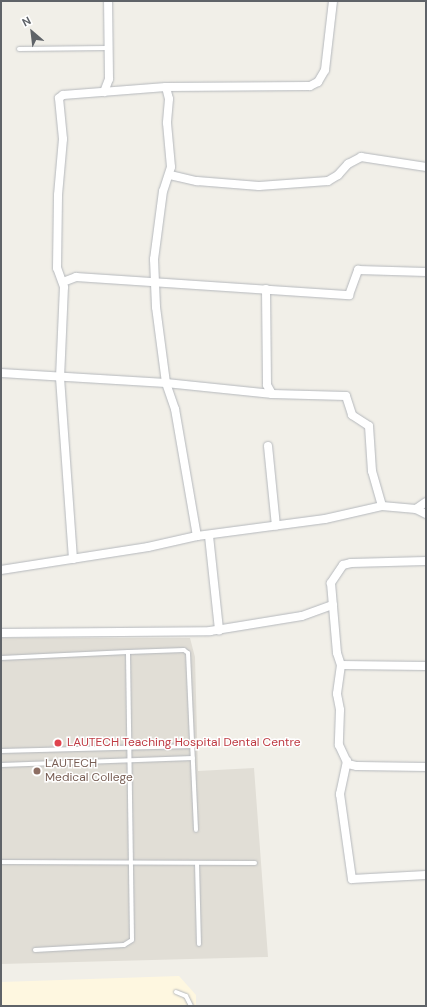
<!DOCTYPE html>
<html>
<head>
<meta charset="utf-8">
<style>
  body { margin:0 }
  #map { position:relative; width:427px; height:1007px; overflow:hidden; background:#f1efe8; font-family:"DM Sans",sans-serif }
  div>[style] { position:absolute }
  .commercial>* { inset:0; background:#fef7e0 }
  .education>* { inset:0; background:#e1ded6 }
  .roads { filter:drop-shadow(0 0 1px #b5b8bc) drop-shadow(0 0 1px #b5b8bc) }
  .service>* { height:4px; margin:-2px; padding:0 2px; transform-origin:2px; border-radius:2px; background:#fff }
  .minor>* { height:8px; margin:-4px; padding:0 4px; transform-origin:4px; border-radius:4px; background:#fff }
  .dots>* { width:11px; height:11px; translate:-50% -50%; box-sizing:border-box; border:2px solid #fff; border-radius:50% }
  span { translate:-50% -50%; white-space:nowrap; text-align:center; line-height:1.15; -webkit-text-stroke:3px #fff; paint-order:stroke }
  .health-label { font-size:12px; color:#be3a42 }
  .left { translate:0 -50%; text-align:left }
  .education-label { font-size:12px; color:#785e54 }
  .frame { position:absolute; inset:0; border:2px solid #5f6368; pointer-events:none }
  .north { position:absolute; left:12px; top:12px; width:40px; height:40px; -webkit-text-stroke:3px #fff; paint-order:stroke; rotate:332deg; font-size:11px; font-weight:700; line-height:16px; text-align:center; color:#5f6368 }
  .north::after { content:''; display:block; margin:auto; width:14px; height:18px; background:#5f6368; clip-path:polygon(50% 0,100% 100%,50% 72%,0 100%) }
</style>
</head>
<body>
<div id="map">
  <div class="commercial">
    <i style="clip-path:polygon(179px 976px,196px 995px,196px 1006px,1px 1006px,1px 982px)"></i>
  </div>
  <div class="education">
    <i style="clip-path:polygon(1px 638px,190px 638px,195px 657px,198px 771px,254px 768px,268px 957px,1px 964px)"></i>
  </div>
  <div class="roads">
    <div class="service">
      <i style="left:19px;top:49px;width:88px;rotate:-0.7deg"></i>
      <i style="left:1px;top:658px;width:127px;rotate:-2.7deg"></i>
      <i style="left:128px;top:652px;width:56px;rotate:-2deg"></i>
      <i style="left:184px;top:650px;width:5px;rotate:37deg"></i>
      <i style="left:188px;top:653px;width:177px;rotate:87.4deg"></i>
      <i style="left:1px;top:751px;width:192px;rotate:-1.5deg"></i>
      <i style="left:1px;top:765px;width:192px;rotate:-2.1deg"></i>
      <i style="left:1px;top:862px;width:254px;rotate:0.2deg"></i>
      <i style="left:197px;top:863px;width:81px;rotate:88.6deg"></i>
      <i style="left:35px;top:950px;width:89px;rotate:-3.2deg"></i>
      <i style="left:124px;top:945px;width:9px;rotate:-32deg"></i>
      <i style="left:132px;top:940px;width:288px;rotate:-90.8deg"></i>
      <i style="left:176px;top:992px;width:11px;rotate:22deg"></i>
      <i style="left:186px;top:996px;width:11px;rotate:63deg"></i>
    </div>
    <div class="minor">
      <i style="left:166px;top:87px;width:12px;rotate:76deg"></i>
      <i style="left:169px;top:99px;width:24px;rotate:95deg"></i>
      <i style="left:167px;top:123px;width:44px;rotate:84.8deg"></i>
      <i style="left:171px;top:167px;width:25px;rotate:108deg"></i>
      <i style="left:163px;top:191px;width:69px;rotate:97.5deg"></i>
      <i style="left:154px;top:259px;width:48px;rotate:87.6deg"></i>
      <i style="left:156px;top:307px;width:77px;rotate:82.5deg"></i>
      <i style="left:166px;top:383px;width:28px;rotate:71deg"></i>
      <i style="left:175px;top:409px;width:129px;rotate:80.2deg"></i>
      <i style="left:104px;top:92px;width:14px;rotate:-69deg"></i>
      <i style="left:109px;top:79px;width:78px;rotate:-90.7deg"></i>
      <i style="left:170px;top:175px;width:28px;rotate:13deg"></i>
      <i style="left:197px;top:181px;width:62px;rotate:4.6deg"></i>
      <i style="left:259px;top:186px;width:69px;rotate:-4.1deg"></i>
      <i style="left:328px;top:181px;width:12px;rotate:-31deg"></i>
      <i style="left:338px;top:175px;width:15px;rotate:-48deg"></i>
      <i style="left:348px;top:164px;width:15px;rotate:-28deg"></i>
      <i style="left:361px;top:157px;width:66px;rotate:8.7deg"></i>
      <i style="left:63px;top:282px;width:14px;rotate:-21deg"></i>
      <i style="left:76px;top:277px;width:274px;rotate:3.8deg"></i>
      <i style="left:349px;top:295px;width:27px;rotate:-70deg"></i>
      <i style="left:358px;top:270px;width:68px;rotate:1.7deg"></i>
      <i style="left:266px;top:289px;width:96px;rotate:89.4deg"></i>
      <i style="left:267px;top:385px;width:10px;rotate:61deg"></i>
      <i style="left:1px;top:373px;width:165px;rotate:3.5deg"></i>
      <i style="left:166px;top:383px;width:107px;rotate:5.9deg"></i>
      <i style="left:272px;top:394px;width:74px;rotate:1.5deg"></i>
      <i style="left:346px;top:396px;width:20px;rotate:72deg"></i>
      <i style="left:352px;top:415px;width:20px;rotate:33deg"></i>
      <i style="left:369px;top:426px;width:45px;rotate:86.2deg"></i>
      <i style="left:372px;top:471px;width:36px;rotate:74deg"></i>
      <i style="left:268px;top:446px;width:80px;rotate:84.3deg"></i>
      <i style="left:416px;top:509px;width:12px;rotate:-35deg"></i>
      <i style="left:209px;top:536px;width:95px;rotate:83.9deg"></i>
      <i style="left:73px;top:559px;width:181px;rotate:-94.1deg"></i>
      <i style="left:60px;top:378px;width:91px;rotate:-87.5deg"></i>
      <i style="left:64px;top:287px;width:20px;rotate:-110deg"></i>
      <i style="left:57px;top:268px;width:73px;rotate:-89.2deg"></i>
      <i style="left:58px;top:195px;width:56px;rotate:-84.9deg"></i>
      <i style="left:63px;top:139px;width:41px;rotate:-95.6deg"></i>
      <i style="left:59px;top:98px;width:5px;rotate:-37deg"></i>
      <i style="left:63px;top:95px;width:103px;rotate:-4.4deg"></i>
      <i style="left:166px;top:87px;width:144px;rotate:-0.4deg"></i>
      <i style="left:310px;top:86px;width:9px;rotate:-27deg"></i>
      <i style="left:318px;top:82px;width:14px;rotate:-60deg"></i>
      <i style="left:325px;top:70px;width:69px;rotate:-83.4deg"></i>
      <i style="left:426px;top:561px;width:75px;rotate:178.5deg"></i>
      <i style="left:351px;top:563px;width:8px;rotate:166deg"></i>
      <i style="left:343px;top:565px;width:22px;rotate:124deg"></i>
      <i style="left:331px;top:583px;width:70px;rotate:85.1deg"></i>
      <i style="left:337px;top:653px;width:13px;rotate:72deg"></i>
      <i style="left:341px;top:665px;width:85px;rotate:0.7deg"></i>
      <i style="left:1px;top:570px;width:149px;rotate:-8.9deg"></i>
      <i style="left:148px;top:547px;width:50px;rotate:-12.7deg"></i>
      <i style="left:197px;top:536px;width:129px;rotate:-7.6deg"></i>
      <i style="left:325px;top:519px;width:58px;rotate:-12.8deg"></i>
      <i style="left:382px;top:506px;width:34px;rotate:5deg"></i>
      <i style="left:416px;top:509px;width:11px;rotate:27deg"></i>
      <i style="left:1px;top:633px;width:209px;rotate:-0.5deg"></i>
      <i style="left:210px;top:631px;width:93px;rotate:-9.3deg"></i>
      <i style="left:302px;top:616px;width:33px;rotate:-20deg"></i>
      <i style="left:341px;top:665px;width:29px;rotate:98deg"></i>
      <i style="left:337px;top:694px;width:16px;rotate:79deg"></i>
      <i style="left:340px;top:710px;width:35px;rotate:92deg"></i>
      <i style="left:339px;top:745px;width:21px;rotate:65deg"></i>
      <i style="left:348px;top:764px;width:9px;rotate:13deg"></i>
      <i style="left:357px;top:766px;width:69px;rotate:0.8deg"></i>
      <i style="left:347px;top:761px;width:34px;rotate:102deg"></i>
      <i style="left:340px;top:794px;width:86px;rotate:82deg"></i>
      <i style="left:352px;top:879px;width:74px;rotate:-3.1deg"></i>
    </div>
  </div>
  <div class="dots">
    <i style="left:58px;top:743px;background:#e0444e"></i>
    <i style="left:37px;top:771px;background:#8d6e63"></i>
  </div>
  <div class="health-label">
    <span class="left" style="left:67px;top:743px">LAUTECH Teaching Hospital Dental Centre</span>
  </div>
  <div class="education-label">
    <span class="left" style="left:45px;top:771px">LAUTECH<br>Medical College</span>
  </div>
  <div class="frame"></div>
  <div class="north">N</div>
</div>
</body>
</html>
